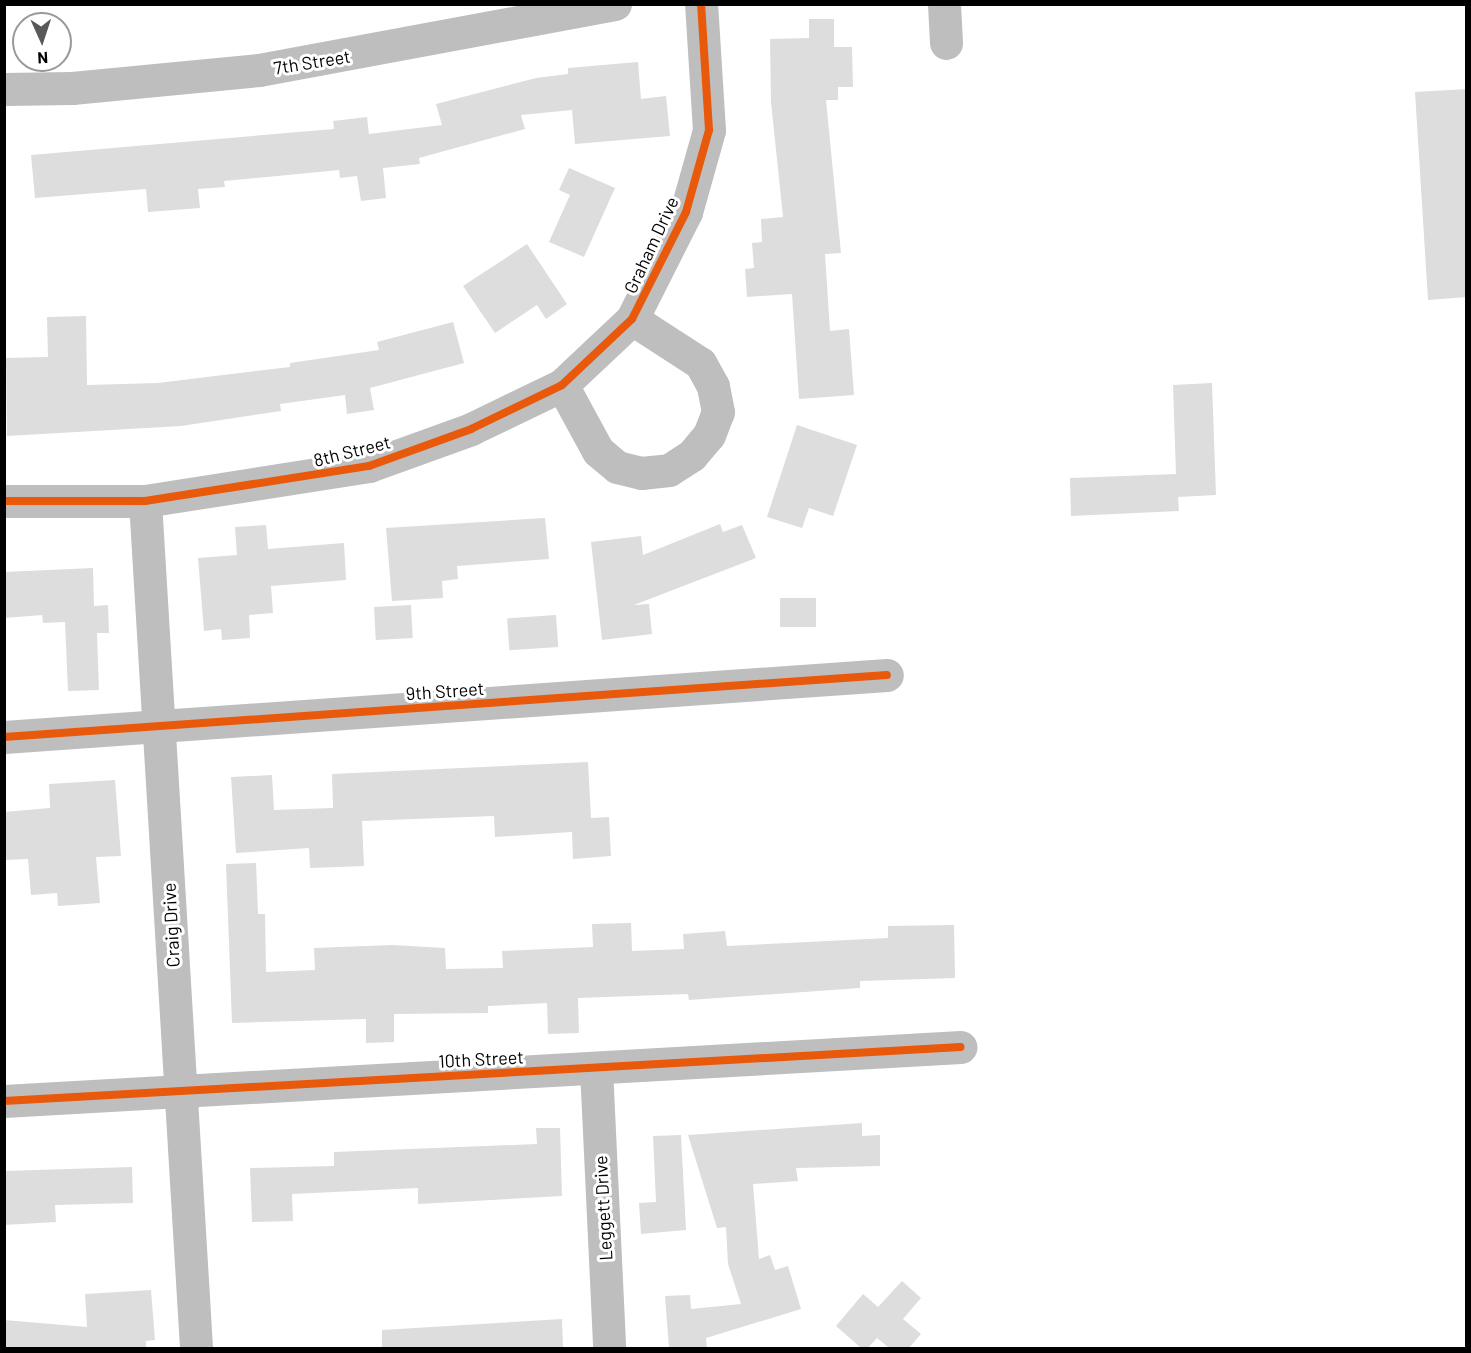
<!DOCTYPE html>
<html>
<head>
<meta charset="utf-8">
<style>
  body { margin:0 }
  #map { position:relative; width:1471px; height:1353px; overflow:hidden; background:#fff; font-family:Barlow,sans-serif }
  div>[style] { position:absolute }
  .building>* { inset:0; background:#ddd; transform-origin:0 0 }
  .street>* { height:33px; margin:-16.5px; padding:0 16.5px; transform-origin:16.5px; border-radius:16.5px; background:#bebebe }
  .cycleway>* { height:8px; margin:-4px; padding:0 4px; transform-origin:4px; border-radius:4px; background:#e8590c }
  span { translate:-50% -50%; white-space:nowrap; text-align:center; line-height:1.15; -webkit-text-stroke:6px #fff; paint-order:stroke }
  .street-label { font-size:18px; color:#000 }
  .frame { position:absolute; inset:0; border:6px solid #000; pointer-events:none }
  .north { position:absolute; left:12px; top:12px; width:60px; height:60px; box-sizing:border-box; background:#fff; border:2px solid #999; border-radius:50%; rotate:177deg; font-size:16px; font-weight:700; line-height:24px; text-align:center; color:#000 }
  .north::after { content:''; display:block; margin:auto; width:21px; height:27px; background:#595959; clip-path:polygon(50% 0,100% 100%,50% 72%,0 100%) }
</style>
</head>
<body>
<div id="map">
  <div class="building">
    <i style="clip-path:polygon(809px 19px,834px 19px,834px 47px,852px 47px,853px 87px,838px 87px,838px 100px,826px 100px,841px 253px,825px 254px,830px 331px,849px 329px,854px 395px,799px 399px,792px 294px,747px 297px,745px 269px,754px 268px,752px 243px,762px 242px,761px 219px,783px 217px,771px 102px,770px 39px,809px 38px)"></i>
    <i style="clip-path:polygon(638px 62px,641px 99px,666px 96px,670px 136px,575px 144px,572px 110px,521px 115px,525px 129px,419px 158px,420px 164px,383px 168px,386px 198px,361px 201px,357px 176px,340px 178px,339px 170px,224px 181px,225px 187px,198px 189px,200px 208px,148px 212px,146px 189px,35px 198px,31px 155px,334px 129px,333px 121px,367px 117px,369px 134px,442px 125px,436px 104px,536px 78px,568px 74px,568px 68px)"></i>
    <i style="clip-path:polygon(1467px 89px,1467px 297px,1428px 300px,1415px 92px)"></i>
    <i style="clip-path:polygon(569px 168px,615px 188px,584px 257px,549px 242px,570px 195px,559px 190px)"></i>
    <i style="clip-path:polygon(527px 244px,567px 304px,546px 319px,537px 305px,495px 333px,463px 286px)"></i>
    <i style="clip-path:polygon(86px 316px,87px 385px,158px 383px,290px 367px,290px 363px,379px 350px,377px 342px,453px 322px,464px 363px,370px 388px,374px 410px,347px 414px,345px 395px,280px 404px,281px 411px,181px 426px,7px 436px,6px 358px,48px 357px,47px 317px)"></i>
    <i style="clip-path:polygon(1212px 383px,1216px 495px,1178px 497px,1179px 511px,1071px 516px,1070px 478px,1176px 474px,1173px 385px)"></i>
    <i style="clip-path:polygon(797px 425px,857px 445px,833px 516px,809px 508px,802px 528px,767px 517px)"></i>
    <i style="clip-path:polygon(545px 518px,549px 559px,457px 566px,458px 579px,442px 581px,443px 598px,392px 601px,386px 528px)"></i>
    <i style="clip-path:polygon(720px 524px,723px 532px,742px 525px,756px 558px,634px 605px,649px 604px,652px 634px,602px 640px,591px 542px,641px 536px,643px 555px)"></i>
    <i style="clip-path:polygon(266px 525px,268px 549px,344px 543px,346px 580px,271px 586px,273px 613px,249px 615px,250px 638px,222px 640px,221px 629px,204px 631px,198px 558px,237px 555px,235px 527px)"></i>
    <i style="clip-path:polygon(93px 568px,94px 606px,108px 605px,109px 633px,97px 633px,99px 690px,68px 691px,65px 622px,43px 623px,42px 615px,4px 618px,4px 572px)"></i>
    <i style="left:816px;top:598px;width:29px;height:36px;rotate:90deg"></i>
    <i style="left:411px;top:605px;width:33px;height:37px;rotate:87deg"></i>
    <i style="left:556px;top:615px;width:32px;height:49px;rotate:86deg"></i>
    <i style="clip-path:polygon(588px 762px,591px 818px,609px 817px,611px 856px,573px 859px,572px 832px,495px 837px,494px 816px,362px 821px,364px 866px,310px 868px,309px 848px,236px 853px,231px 777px,272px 775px,274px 810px,333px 808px,332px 774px)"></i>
    <i style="clip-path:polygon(115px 780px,121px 856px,96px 857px,100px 903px,58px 906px,57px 893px,31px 895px,28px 859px,4px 860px,4px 812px,50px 808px,49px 784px)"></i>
    <i style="clip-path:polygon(256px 863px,258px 914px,265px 914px,266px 972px,315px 970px,314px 948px,392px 945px,445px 948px,446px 969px,503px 968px,502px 951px,593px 947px,592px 924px,631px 923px,632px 951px,684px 949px,683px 934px,725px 931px,727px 946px,888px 938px,888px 926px,954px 925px,955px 978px,860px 981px,860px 988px,689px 1000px,688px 994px,578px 998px,579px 1033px,548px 1034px,547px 1003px,488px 1006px,488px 1013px,394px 1014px,394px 1042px,366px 1043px,366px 1019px,232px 1023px,226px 864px)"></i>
    <i style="clip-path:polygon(862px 1123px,862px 1136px,880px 1135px,880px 1166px,796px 1168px,798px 1181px,753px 1184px,759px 1259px,770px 1255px,775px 1270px,788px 1266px,801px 1309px,706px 1338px,707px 1348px,669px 1348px,665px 1296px,690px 1295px,691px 1309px,741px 1304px,728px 1264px,726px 1227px,717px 1228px,688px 1135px)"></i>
    <i style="clip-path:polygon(536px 1128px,560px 1128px,562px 1196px,418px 1204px,418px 1188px,292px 1194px,293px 1221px,252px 1222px,250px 1168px,334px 1166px,334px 1152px,537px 1144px)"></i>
    <i style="clip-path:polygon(681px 1135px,686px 1230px,641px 1234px,639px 1203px,656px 1202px,653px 1136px)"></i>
    <i style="clip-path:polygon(132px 1167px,133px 1203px,55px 1205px,56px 1222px,4px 1225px,4px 1171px)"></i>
    <i style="clip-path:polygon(902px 1281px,921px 1298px,903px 1319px,921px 1334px,909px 1348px,889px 1348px,877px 1338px,868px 1348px,861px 1348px,836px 1326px,863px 1294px,878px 1307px)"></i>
    <i style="clip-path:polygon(151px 1290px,155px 1340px,146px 1341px,146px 1348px,4px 1348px,4px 1320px,87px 1327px,85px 1294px)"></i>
    <i style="clip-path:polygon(562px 1319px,563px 1348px,382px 1348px,382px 1330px)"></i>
  </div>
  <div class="street">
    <i style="left:944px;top:4px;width:39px;rotate:87deg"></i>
    <i style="left:4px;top:89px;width:68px;rotate:-0.8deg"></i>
    <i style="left:72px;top:88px;width:188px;rotate:-5.5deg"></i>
    <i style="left:259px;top:70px;width:362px;rotate:-10.5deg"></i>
    <i style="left:562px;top:385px;width:75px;rotate:61.4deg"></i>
    <i style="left:598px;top:451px;width:25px;rotate:40deg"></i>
    <i style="left:617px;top:467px;width:25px;rotate:14deg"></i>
    <i style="left:641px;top:473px;width:28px;rotate:-6deg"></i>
    <i style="left:669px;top:470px;width:27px;rotate:-33deg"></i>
    <i style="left:692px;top:455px;width:26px;rotate:-50deg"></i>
    <i style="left:709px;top:435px;width:25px;rotate:-69deg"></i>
    <i style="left:718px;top:412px;width:26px;rotate:-101deg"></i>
    <i style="left:713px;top:386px;width:26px;rotate:-119deg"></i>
    <i style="left:700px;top:363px;width:81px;rotate:-147.1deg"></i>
    <i style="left:4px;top:501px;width:141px"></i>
    <i style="left:145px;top:501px;width:227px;rotate:-8.9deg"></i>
    <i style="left:369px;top:466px;width:109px;rotate:-19.9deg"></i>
    <i style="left:471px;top:429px;width:101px;rotate:-25.8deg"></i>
    <i style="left:562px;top:385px;width:96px;rotate:-43.3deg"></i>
    <i style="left:632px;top:319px;width:120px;rotate:-63.2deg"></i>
    <i style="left:686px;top:212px;width:85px;rotate:-74.3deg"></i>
    <i style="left:709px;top:130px;width:126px;rotate:-93.6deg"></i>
    <i style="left:145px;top:501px;width:849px;rotate:86.55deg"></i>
    <i style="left:4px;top:737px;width:885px;rotate:-4.02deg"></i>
    <i style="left:596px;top:1068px;width:280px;rotate:87.3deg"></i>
    <i style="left:4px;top:1101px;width:958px;rotate:-3.23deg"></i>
  </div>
  <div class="cycleway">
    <i style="left:4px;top:501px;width:141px"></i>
    <i style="left:145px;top:501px;width:227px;rotate:-8.9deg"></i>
    <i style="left:369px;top:466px;width:109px;rotate:-19.9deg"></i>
    <i style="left:471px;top:429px;width:101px;rotate:-25.8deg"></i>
    <i style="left:562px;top:385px;width:96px;rotate:-43.3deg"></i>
    <i style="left:632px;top:319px;width:120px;rotate:-63.2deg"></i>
    <i style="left:686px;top:212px;width:85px;rotate:-74.3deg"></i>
    <i style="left:709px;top:130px;width:126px;rotate:-93.6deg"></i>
    <i style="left:4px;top:737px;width:885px;rotate:-4.02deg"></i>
    <i style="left:4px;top:1101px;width:958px;rotate:-3.23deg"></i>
  </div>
  <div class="street-label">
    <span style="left:312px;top:62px;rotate:-9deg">7th Street</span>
    <span style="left:651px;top:245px;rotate:-65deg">Graham Drive</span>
    <span style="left:352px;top:451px;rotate:-14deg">8th Street</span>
    <span style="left:445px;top:691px;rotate:-4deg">9th Street</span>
    <span style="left:171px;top:925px;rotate:-93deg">Craig Drive</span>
    <span style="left:481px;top:1059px;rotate:-3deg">10th Street</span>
    <span style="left:603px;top:1208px;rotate:-93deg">Leggett Drive</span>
  </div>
  <div class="frame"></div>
  <div class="north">N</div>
</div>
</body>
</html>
